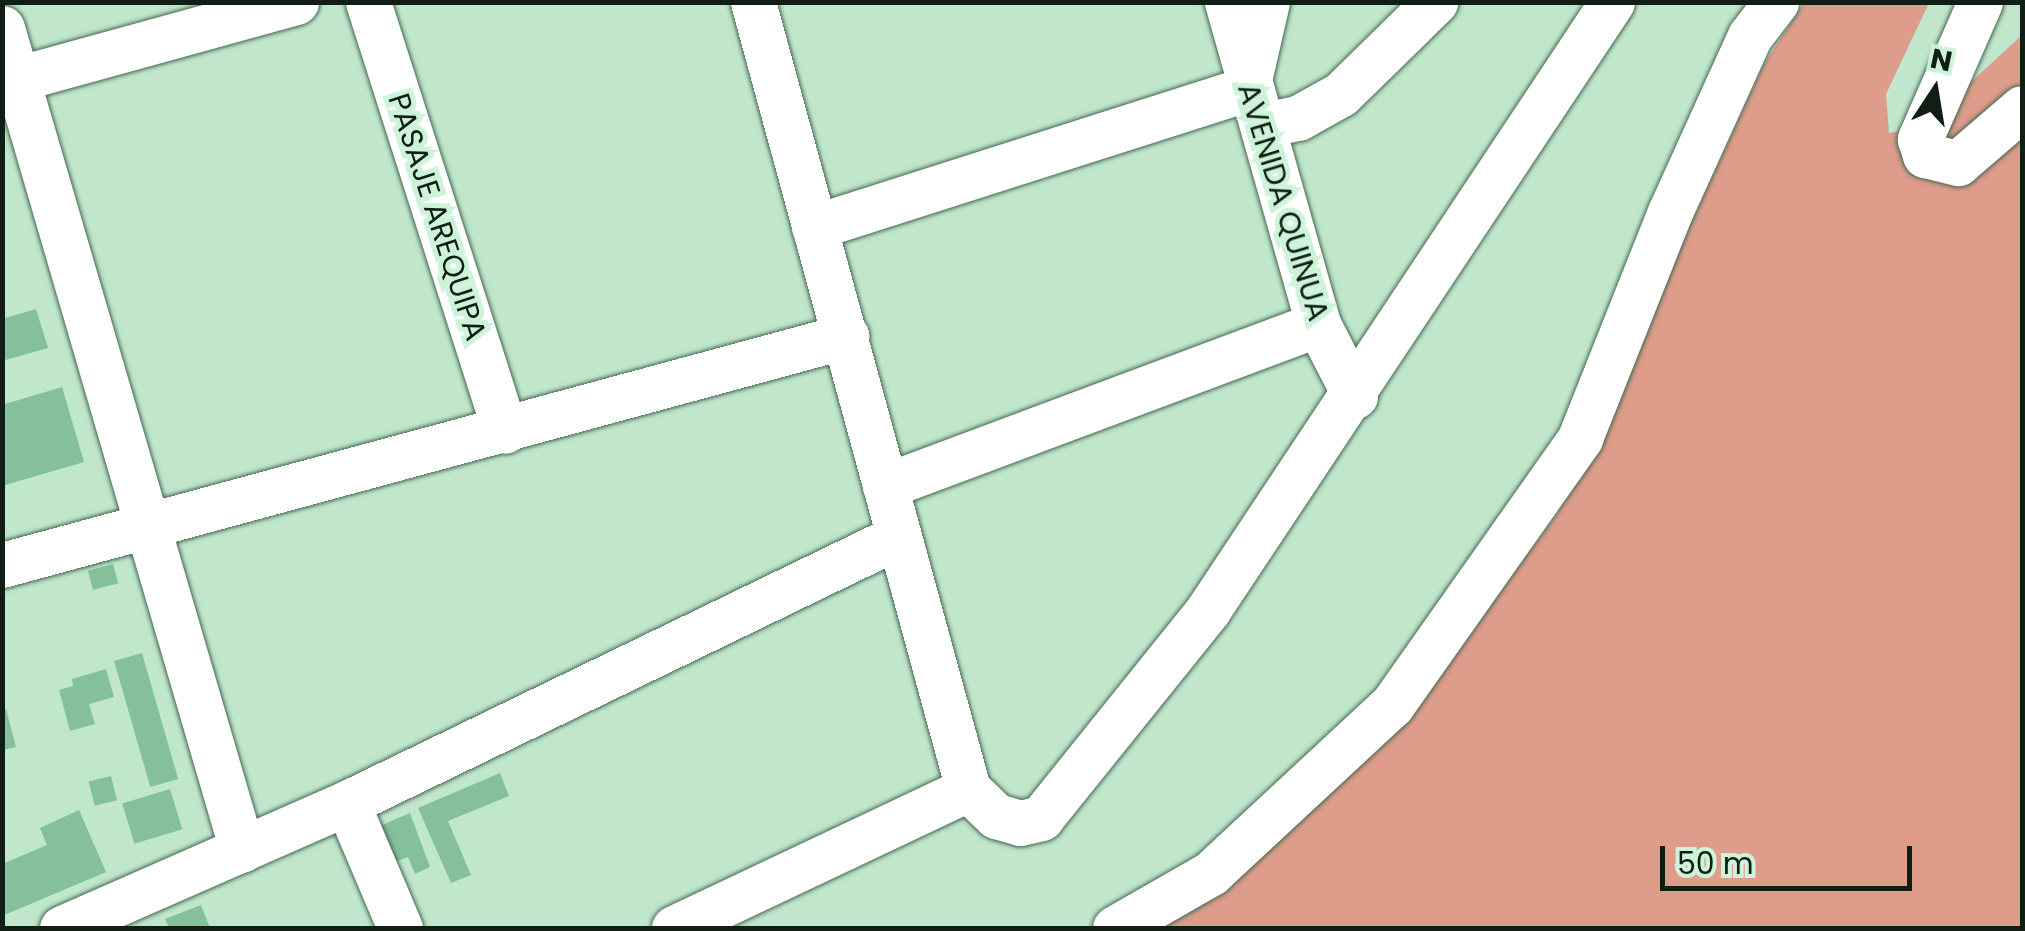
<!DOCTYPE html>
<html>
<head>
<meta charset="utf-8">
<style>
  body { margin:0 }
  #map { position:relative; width:2025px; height:931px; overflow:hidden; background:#c0e7cc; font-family:Poppins,sans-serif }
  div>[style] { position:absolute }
  .forest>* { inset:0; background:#de9c8b }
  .building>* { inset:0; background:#84c099; transform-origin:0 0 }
  .roads { filter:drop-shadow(0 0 2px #446750) drop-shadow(0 0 2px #446750) }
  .minor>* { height:45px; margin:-22.5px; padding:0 22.5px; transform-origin:22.5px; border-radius:22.5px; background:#fff }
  span { translate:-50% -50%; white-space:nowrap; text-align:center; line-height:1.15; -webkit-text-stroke:10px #cdf4d9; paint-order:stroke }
  .street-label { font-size:30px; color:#101e15 }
  .frame { position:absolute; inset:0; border:5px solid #101e15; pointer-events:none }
  .north { position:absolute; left:1885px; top:40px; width:100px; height:100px; -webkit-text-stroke:8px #cdf4d9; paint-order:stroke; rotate:12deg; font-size:28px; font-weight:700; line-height:40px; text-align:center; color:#101e15 }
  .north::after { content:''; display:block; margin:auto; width:35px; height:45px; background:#101e15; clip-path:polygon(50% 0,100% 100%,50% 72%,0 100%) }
  .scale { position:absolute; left:1660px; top:846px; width:252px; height:45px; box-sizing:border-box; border:5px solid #101e15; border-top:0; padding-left:12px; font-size:30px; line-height:35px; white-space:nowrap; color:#101e15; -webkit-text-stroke:8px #cdf4d9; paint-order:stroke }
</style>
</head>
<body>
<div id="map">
  <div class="forest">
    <i style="clip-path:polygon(1804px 3px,1929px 3px,1886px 94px,1889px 133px,1921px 128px,2022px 35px,2022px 928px,1158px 928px,1403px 723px,1558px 513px,1764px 64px)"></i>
  </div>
  <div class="building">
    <i style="clip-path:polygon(36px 309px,48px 348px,2px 361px,2px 319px)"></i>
    <i style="clip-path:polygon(62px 387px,84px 462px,2px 486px,5px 404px)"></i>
    <i style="left:113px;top:564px;width:20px;height:26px;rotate:75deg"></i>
    <i style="left:142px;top:653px;width:131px;height:29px;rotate:74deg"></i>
    <i style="clip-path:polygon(106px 669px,114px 697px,89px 704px,95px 724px,70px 731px,59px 690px,73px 686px,72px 679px)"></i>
    <i style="clip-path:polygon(6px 709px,16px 747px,2px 750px,2px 710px)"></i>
    <i style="clip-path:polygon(500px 773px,509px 796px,448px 821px,471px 875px,451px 883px,418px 808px)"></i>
    <i style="left:111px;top:776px;width:25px;height:23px;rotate:76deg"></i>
    <i style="left:170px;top:789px;width:42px;height:50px;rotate:73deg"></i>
    <i style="clip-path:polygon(79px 810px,106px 872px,2px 916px,2px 864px,47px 845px,40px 828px)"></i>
    <i style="clip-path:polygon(410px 813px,430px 867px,415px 874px,408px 857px,397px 861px,375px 828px)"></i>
    <i style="clip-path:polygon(201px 905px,210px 928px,169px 928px,165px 919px)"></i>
  </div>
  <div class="roads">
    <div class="minor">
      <i style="left:368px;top:2px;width:450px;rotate:72.3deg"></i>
      <i style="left:753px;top:2px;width:816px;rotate:74.72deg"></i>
      <i style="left:968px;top:789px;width:39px;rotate:44deg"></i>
      <i style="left:996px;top:816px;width:25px;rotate:16deg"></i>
      <i style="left:1020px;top:823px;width:22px;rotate:-13deg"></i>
      <i style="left:1041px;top:818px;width:267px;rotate:-51.2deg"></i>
      <i style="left:1208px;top:610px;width:730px;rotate:-56.4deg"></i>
      <i style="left:1227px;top:2px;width:335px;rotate:74.2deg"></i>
      <i style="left:1318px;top:324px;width:81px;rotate:62.8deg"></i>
      <i style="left:1980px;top:2px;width:150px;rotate:113.7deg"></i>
      <i style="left:1920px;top:139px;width:17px;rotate:73deg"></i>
      <i style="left:1925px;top:155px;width:34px;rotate:14deg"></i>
      <i style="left:1958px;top:163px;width:84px;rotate:-40.7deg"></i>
      <i style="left:2px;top:28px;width:856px;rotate:73.72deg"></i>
      <i style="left:2px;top:83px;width:305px;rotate:-15.4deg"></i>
      <i style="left:1264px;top:125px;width:35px;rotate:-12deg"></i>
      <i style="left:1298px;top:118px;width:49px;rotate:-29.2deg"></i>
      <i style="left:1341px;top:94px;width:132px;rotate:-44.4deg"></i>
      <i style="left:814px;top:227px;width:454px;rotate:-17.7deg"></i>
      <i style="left:1247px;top:89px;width:89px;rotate:-77.1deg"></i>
      <i style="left:885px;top:486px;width:462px;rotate:-20.5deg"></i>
      <i style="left:2px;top:565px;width:875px;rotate:-15.18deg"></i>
      <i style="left:347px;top:803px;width:136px;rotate:67deg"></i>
      <i style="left:62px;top:928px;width:311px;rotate:-23.7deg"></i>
      <i style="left:347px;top:803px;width:611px;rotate:-25.81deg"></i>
      <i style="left:674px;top:928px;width:325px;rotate:-25.3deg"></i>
      <i style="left:1115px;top:928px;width:111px;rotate:-29.8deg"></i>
      <i style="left:1211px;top:873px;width:247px;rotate:-42.9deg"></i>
      <i style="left:1392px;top:705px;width:327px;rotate:-54.8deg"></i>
      <i style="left:1580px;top:438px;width:243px;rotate:-68.3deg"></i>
      <i style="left:1670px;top:212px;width:193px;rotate:-65.6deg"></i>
      <i style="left:1750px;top:36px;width:43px;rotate:-52.6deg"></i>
    </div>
  </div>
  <div class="street-label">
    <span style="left:1283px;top:202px;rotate:73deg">AVENIDA QUINUA</span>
    <span style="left:437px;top:217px;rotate:72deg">PASAJE AREQUIPA</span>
  </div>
  <div class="frame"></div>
  <div class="north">N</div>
  <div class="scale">50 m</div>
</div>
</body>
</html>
